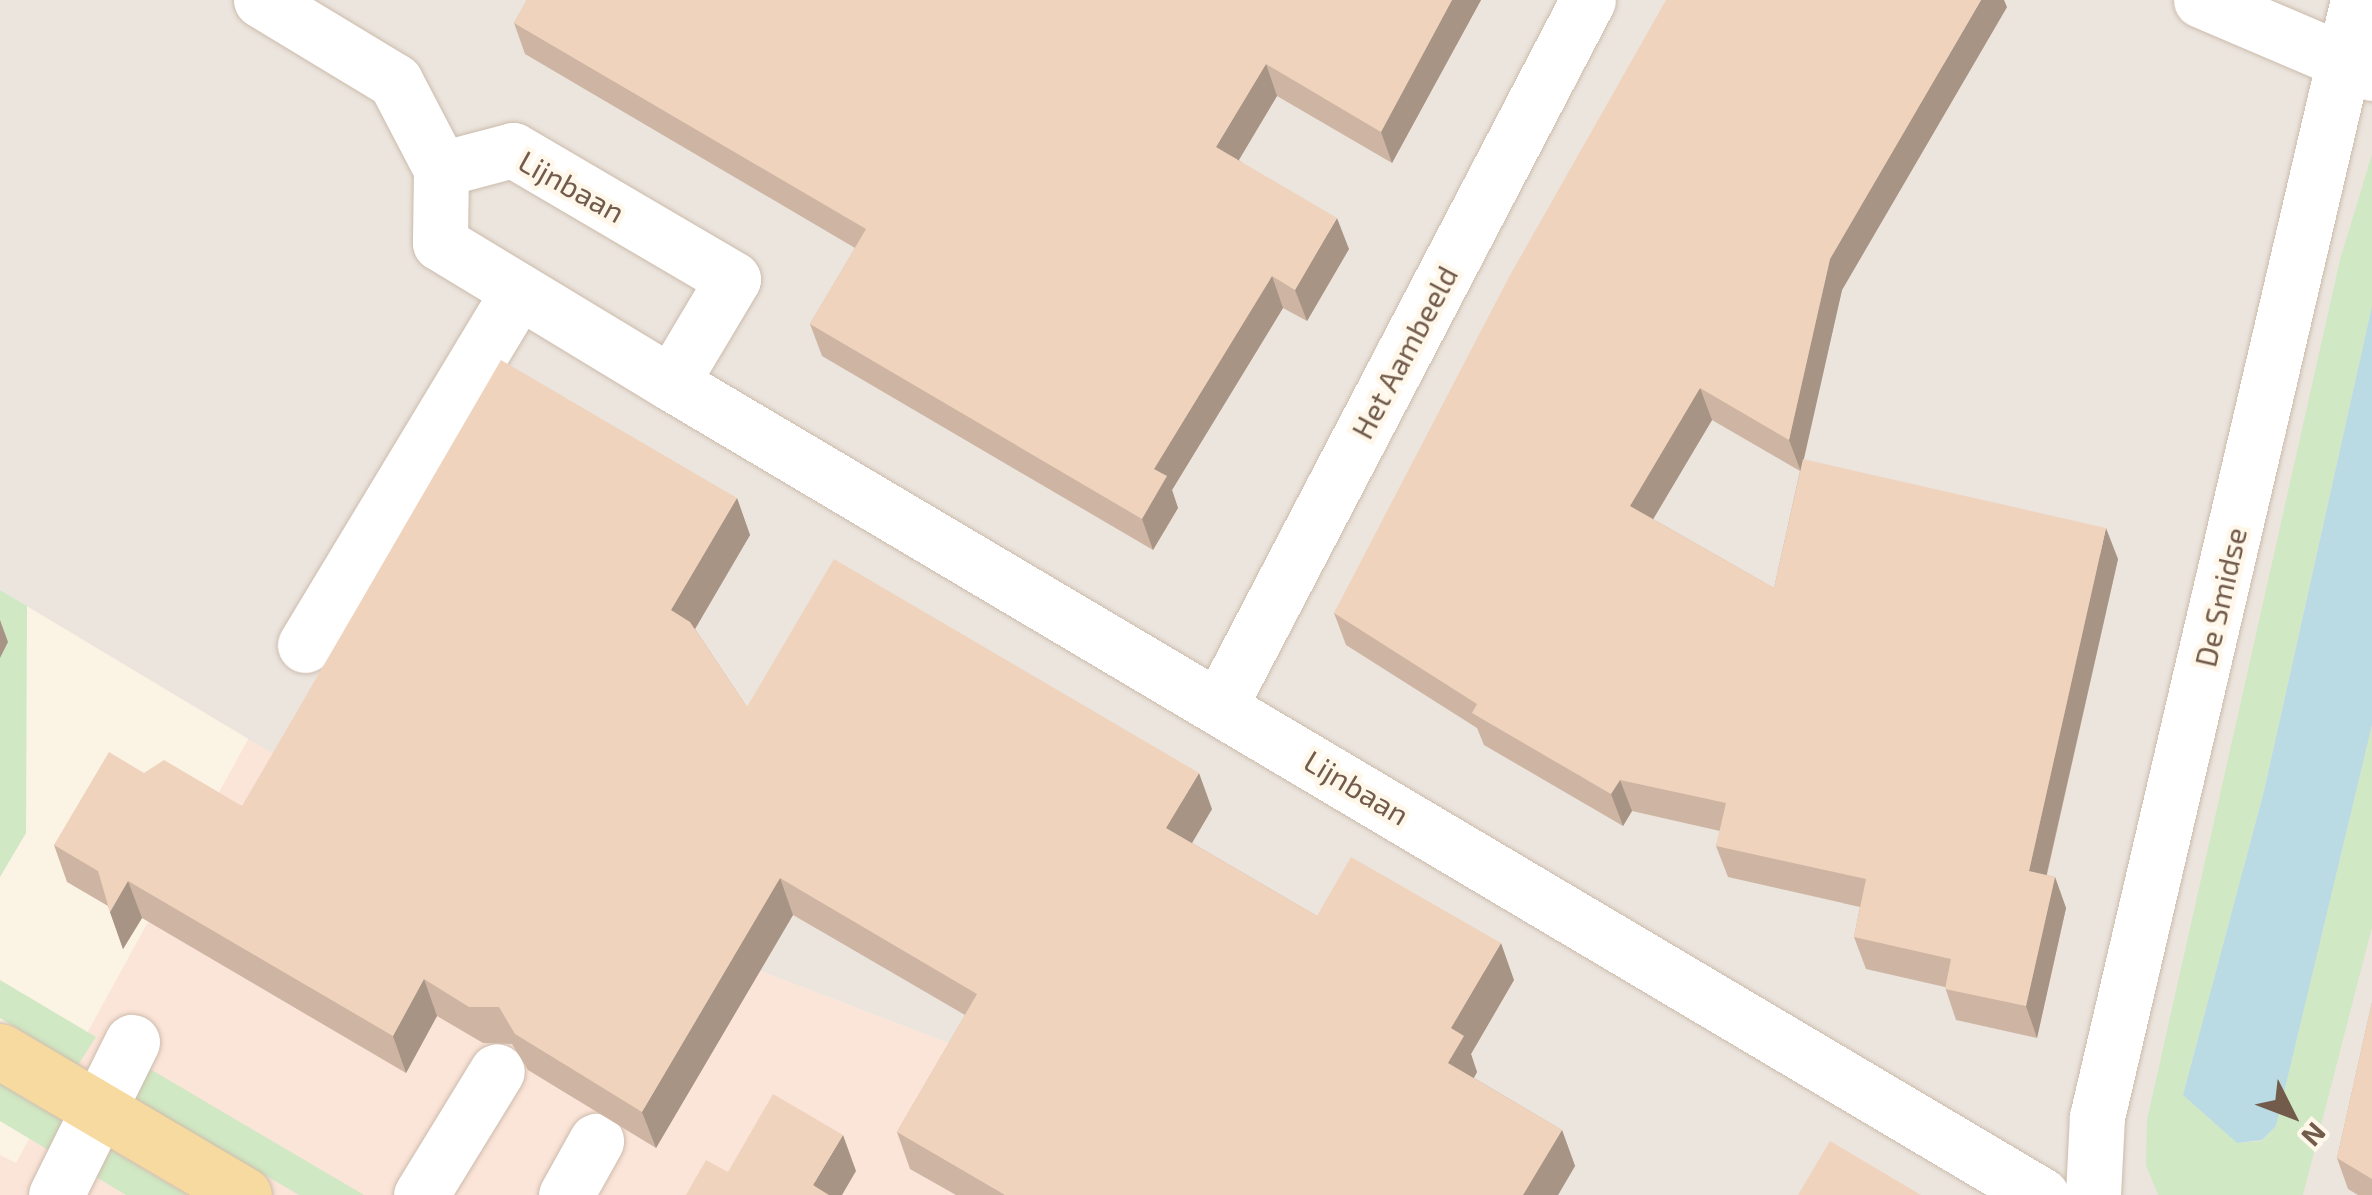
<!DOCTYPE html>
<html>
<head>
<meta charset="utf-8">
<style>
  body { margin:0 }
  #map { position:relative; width:2372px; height:1195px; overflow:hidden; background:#fbf3e4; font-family:"Exo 2",sans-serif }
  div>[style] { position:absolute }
  .commercial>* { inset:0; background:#fbe4d8 }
  .industrial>* { inset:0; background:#ebe5de }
  .green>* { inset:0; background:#d0e8c3 }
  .water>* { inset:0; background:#badbe3 }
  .roads { filter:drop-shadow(0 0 2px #ccbbab) drop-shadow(0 0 2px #ccbbab) }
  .minor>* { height:55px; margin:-27.5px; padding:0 27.5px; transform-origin:27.5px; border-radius:27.5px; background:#fff }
  .major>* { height:55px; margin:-27.5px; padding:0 27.5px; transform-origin:27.5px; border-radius:27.5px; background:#f7da9f }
  .wall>* { inset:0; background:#ceb5a3 }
  .shaded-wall>* { inset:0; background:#a79484 }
  .building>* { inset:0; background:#efd3bd }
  span { translate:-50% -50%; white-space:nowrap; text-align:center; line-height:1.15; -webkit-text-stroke:9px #fef7ea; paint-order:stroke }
  .street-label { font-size:30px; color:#725b4b }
  .north { position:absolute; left:2242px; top:1065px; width:100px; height:100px; -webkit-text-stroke:8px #fef7ea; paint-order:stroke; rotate:132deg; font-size:28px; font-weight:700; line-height:40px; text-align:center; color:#725b4b }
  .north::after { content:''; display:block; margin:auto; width:35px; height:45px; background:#725b4b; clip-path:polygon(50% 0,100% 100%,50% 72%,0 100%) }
</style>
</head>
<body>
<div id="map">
  <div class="commercial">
    <i style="clip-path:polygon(251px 734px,412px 837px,951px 1044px,1189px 1195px,0 1195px,0 1155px,16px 1163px)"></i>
  </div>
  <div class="industrial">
    <i style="clip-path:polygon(0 0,2372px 0,2372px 1195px,1189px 1195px,951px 1044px,412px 837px,0 590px)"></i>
  </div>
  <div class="green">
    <i style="clip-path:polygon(2372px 154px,2372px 306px,2264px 791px,2183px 1095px,2237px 1143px,2262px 1141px,2276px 1126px,2372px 725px,2372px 927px,2303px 1195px,2158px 1195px,2146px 1165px,2147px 1120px,2340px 260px)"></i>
    <i style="clip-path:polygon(0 590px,27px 606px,26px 833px,0 877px)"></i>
    <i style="clip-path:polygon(0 980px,96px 1037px,78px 1065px,0 1018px)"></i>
    <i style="clip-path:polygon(145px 1066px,364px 1195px,299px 1195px,128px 1095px)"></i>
    <i style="clip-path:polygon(0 1084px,71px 1126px,55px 1154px,0 1121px)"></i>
    <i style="clip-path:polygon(111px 1150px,187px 1195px,126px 1195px,96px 1177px)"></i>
  </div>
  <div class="water">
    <i style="clip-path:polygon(2372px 306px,2372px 725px,2276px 1126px,2262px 1140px,2237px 1143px,2183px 1095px,2264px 791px)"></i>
  </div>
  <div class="roads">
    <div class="minor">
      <i style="left:261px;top:0;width:157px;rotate:31.2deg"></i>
      <i style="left:395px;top:81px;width:99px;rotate:62.4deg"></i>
      <i style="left:2201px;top:0;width:186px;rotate:23.1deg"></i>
      <i style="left:671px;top:383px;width:121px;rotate:-59.2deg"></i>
      <i style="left:733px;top:279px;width:255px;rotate:-149.6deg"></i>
      <i style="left:513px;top:150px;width:74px;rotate:165.2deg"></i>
      <i style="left:441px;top:169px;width:74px;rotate:90.8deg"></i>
      <i style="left:440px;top:243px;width:270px;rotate:31.2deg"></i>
      <i style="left:671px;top:383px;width:1593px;rotate:30.66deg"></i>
      <i style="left:305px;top:645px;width:412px;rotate:-58.9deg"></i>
      <i style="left:1220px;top:705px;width:795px;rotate:-62.44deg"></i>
      <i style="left:56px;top:1195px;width:171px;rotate:-63.6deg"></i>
      <i style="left:421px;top:1195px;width:145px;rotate:-58.5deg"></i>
      <i style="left:566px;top:1195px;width:62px;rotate:-60.9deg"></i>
      <i style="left:2093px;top:1195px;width:78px;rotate:-87.1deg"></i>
      <i style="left:2097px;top:1117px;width:1147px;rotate:-76.85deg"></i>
    </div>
    <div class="major">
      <i style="left:0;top:1051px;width:283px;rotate:30.5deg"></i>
    </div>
  </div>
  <div class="wall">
    <i style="clip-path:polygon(527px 0,1481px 0,1392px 163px,1277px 96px,1239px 160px,1349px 249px,1307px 321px,1283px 308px,1172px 490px,1178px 508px,1153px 550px,822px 356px,810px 324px,855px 248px,525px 54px,514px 23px)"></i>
    <i style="clip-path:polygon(evenodd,2007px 7px,1842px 290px,1803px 460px,2118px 559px,2047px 875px,2055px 877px,2066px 908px,2037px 1038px,1956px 1020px,1945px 987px,1866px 969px,1854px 937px,1860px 907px,1728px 877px,1716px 846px,1720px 831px,1632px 811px,1623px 826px,1484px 745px,1477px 728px,1346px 645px,1334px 613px,2007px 7px,1712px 420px,1800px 471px,1774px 588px,1653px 519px,1712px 420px)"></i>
    <i style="clip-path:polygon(737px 498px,750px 535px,695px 629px,747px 707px,1212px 809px,1192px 843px,1317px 916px,1514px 980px,1471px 1054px,1477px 1072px,1474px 1078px,1562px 1130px,1575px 1166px,1558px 1195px,956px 1195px,910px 1169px,897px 1132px,965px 1015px,793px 915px,656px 1148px,528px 1070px,512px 1044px,483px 1043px,437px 1016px,406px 1073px,142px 918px,123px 949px,108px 906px,67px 882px,54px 845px,144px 773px,242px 806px)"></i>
    <i style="clip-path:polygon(2372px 1002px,2372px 1195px,2358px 1195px,2348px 1189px,2337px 1158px)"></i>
  </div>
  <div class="shaded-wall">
    <i style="clip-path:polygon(1452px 0,1481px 0,1392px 163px,1381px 132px)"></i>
    <i style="clip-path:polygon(1981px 0,2004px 0,2007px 7px,1842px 290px,1801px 472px,1789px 440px,1830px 259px)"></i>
    <i style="clip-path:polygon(1266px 64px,1277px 96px,1228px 178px,1216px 147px)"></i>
    <i style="clip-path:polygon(1337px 218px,1349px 249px,1307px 321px,1295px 290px)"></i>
    <i style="clip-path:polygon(1272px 276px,1283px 308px,1172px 490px,1178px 508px,1153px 550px,1142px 519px,1154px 469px)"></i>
    <i style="clip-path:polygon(1700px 388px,1712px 420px,1642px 538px,1630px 506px)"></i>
    <i style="clip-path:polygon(737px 498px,750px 535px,685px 646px,671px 610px)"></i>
    <i style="clip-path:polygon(2106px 528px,2118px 559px,2040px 903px,2029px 871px)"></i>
    <i style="clip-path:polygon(0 620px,8px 642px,0 658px)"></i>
    <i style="clip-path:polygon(1199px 773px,1212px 809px,1179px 865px,1166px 828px)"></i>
    <i style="clip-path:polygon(1620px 780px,1632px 811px,1623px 826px,1611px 794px)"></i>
    <i style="clip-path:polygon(2055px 877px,2066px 908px,2037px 1038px,2026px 1006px)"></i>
    <i style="clip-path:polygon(780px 878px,793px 915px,656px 1148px,642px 1112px)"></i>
    <i style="clip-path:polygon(128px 881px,142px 918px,123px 949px,110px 912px)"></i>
    <i style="clip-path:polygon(1501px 943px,1514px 980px,1471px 1054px,1477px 1072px,1461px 1100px,1448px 1063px,1451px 1028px)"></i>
    <i style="clip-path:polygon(424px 979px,437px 1016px,406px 1073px,393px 1036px)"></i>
    <i style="clip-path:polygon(1562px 1130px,1575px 1166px,1558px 1195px,1523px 1195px)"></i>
    <i style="clip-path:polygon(843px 1135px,856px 1171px,842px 1195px,817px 1195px,813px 1185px)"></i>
  </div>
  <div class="building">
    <i style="clip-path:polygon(527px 0,1452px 0,1381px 132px,1266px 64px,1216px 147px,1337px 218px,1295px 290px,1272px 276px,1154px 469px,1167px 476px,1142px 519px,810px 324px,866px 229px,514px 23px)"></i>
    <i style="clip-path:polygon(1666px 0,1981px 0,1830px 259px,1789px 440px,1700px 388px,1630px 506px,1774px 588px,1803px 459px,2106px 528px,2029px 871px,2055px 877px,2026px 1006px,1945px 989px,1951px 959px,1854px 937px,1866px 879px,1716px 846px,1726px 803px,1620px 780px,1611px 794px,1472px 713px,1477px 704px,1334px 613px,1509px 277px)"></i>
    <i style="clip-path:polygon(501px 360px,737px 498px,671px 610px,690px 622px,747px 707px,834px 559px,1199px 773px,1166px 828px,1317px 916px,1351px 857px,1501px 943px,1451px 1028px,1464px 1036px,1448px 1063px,1562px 1130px,1523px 1195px,1005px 1195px,897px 1132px,977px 994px,780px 878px,642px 1112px,515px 1034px,499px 1007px,469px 1007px,424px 979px,393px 1036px,128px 881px,110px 912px,98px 871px,54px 845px,109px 752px,144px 773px,164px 760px,242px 806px)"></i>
    <i style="clip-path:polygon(2372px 1002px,2372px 1179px,2337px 1158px)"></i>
    <i style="clip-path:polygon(773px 1094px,843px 1135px,813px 1185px,829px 1195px,686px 1195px,706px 1160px,728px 1172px)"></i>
    <i style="clip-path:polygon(1830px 1141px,1921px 1195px,1798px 1195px)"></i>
  </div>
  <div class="street-label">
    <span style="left:572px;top:186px;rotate:29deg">Lijnbaan</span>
    <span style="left:1404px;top:352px;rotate:-62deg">Het Aambeeld</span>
    <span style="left:2220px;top:597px;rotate:-77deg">De Smidse</span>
    <span style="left:1357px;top:787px;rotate:31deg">Lijnbaan</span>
  </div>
  <div class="north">N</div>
</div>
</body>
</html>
